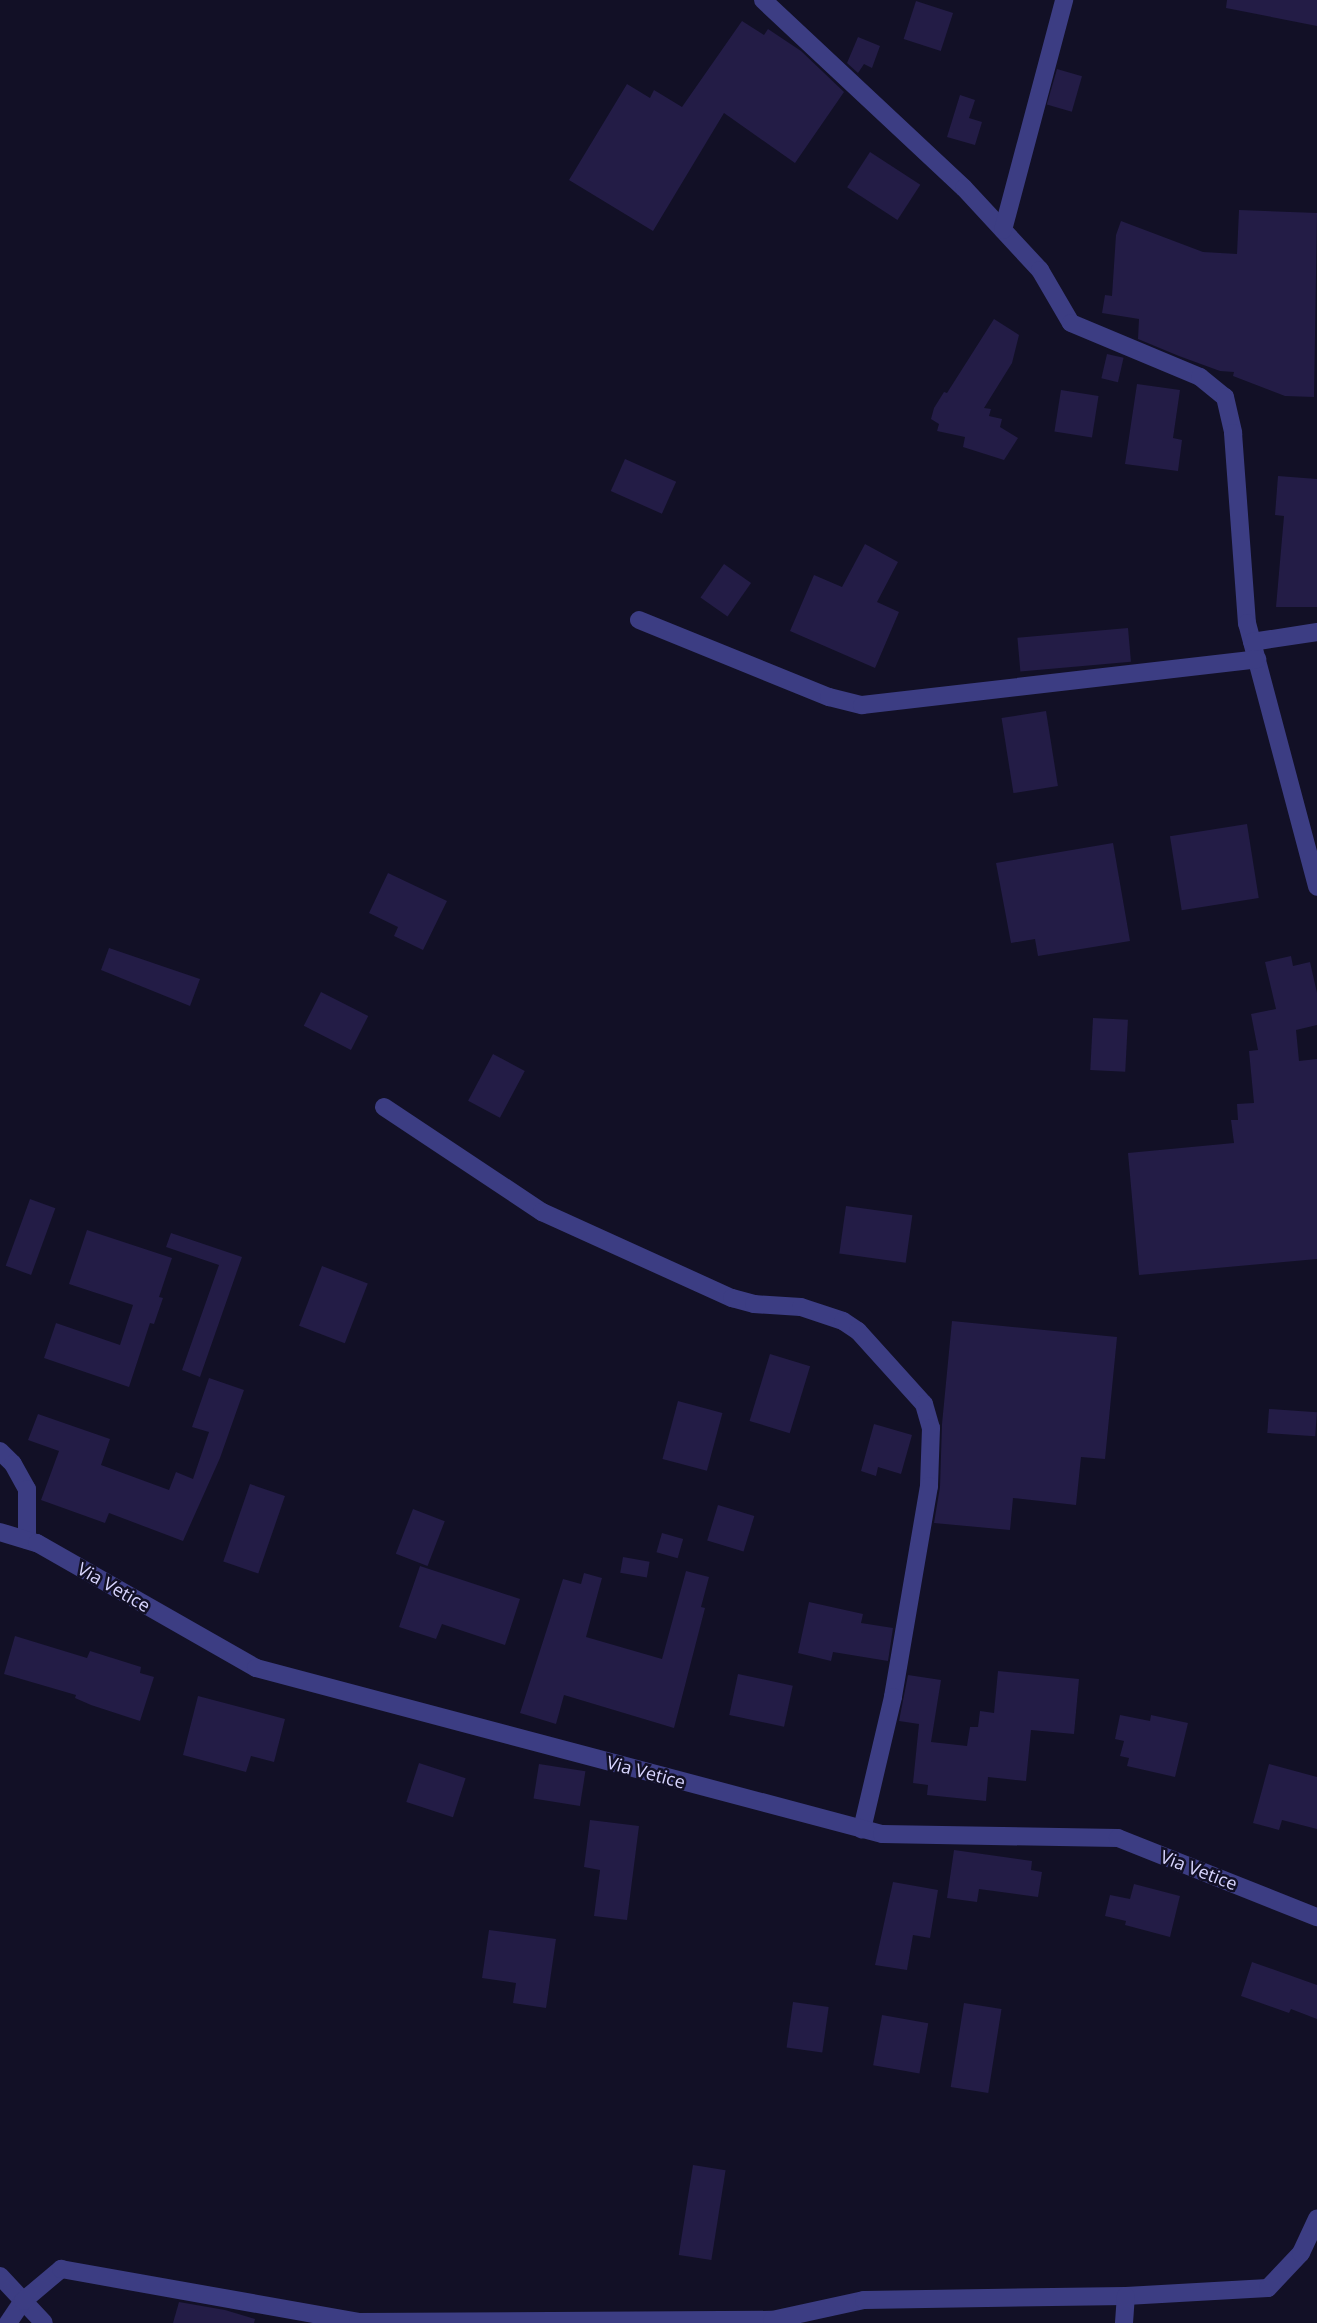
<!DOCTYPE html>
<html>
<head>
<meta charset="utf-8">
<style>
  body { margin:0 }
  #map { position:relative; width:1317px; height:2323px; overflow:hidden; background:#121026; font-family:"Open Sans",sans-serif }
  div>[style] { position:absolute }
  .building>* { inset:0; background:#231c46; transform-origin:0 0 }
  .street>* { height:18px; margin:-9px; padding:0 9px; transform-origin:9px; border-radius:9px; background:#3c3d83 }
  span { translate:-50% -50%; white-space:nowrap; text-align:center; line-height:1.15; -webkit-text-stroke:5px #121026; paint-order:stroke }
  .street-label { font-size:18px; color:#d8d5fe }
</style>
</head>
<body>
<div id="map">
  <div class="building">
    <i style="clip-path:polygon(1227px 0,1317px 0,1317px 26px,1226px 8px)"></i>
    <i style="left:916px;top:1px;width:39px;height:40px;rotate:18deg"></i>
    <i style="clip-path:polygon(742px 21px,764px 35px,768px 29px,801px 51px,844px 92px,795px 163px,724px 113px,653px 231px,569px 180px,627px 84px,650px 98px,654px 90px,682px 107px)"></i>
    <i style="clip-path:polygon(858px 37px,880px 46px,872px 68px,864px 64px,858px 73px,847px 63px)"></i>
    <i style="left:1057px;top:69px;width:26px;height:37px;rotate:16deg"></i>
    <i style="clip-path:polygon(960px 95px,975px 100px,969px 118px,982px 122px,975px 145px,947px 137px)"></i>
    <i style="left:870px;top:152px;width:60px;height:42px;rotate:33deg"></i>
    <i style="clip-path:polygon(1239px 210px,1317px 213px,1314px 397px,1285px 396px,1233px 376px,1234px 372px,1220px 371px,1179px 356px,1138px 339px,1139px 319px,1102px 313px,1105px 295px,1112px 296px,1116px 235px,1121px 221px,1203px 252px,1237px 254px)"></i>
    <i style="clip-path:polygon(994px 319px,1019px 335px,1012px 363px,984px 408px,991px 409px,989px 416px,1002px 419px,1000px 427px,1018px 438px,1004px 460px,963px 447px,965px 437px,937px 431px,939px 424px,931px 419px,934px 408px,944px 392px,947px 393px)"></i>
    <i style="left:1107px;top:354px;width:17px;height:25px;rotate:13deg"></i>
    <i style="clip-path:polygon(1137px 384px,1180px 390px,1173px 438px,1182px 440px,1178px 471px,1125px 464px)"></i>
    <i style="left:1061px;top:390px;width:38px;height:42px;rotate:9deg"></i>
    <i style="left:625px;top:459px;width:56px;height:35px;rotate:24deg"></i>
    <i style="clip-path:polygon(1278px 476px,1317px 479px,1317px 607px,1276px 607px,1284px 516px,1275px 515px)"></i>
    <i style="clip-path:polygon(865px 544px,898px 562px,877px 602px,899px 612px,875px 668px,790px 631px,814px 575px,842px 587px)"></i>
    <i style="left:724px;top:564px;width:33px;height:41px;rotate:35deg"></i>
    <i style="left:1128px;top:628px;width:34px;height:111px;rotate:85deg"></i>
    <i style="left:1046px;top:711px;width:76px;height:45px;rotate:81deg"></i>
    <i style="left:1247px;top:824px;width:75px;height:78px;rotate:81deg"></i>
    <i style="clip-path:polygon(1113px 843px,1130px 941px,1038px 956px,1035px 939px,1011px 943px,996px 863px)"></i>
    <i style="clip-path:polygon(388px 873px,447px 901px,423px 950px,394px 936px,398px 927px,369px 913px)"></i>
    <i style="clip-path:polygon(109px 948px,200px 979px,190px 1006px,101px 970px)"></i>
    <i style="clip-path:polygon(1291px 956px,1293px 966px,1310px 962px,1317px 993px,1317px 1025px,1296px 1030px,1299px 1061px,1317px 1059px,1317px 1259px,1139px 1275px,1128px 1153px,1234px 1143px,1231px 1120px,1238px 1120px,1237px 1104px,1254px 1103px,1249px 1051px,1258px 1050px,1251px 1014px,1276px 1009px,1265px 962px)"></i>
    <i style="left:321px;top:992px;width:53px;height:38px;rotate:27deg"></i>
    <i style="left:1093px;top:1018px;width:35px;height:52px;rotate:3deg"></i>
    <i style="left:493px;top:1054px;width:36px;height:53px;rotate:28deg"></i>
    <i style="left:30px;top:1199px;width:27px;height:71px;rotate:20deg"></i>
    <i style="left:846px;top:1206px;width:67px;height:48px;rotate:8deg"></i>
    <i style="clip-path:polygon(87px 1230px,172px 1258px,159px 1297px,163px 1298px,154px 1324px,150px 1323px,129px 1387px,44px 1358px,56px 1323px,120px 1345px,133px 1305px,69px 1284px)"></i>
    <i style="clip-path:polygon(171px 1233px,242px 1257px,200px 1377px,182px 1370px,219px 1265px,166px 1247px)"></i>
    <i style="left:322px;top:1266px;width:49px;height:64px;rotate:21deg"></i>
    <i style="clip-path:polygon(952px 1321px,1117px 1337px,1105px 1459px,1081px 1457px,1076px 1505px,1013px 1498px,1010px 1530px,934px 1523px,940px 1487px,942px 1424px)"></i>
    <i style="left:770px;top:1354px;width:42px;height:70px;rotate:17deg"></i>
    <i style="clip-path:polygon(209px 1378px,244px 1390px,220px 1458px,183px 1541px,109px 1513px,105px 1523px,41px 1500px,59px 1451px,28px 1440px,38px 1414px,110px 1439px,101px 1465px,169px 1490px,176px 1472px,193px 1479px,209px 1432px,192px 1427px)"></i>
    <i style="left:678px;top:1401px;width:46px;height:60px;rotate:15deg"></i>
    <i style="left:1269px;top:1409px;width:48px;height:24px;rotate:4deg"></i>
    <i style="clip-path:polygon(874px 1424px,912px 1435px,901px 1474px,878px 1467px,876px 1476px,861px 1471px)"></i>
    <i style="left:250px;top:1484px;width:37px;height:82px;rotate:19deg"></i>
    <i style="left:718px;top:1505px;width:38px;height:37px;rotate:17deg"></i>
    <i style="left:413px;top:1509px;width:34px;height:48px;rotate:21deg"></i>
    <i style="left:662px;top:1533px;width:22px;height:20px;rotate:16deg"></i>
    <i style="left:623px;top:1557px;width:27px;height:16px;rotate:10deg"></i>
    <i style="clip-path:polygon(420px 1566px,520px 1599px,505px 1645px,442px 1624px,436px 1639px,399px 1627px)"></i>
    <i style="clip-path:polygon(686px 1571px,709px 1577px,701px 1607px,705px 1608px,674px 1728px,564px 1695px,556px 1724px,520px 1713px,563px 1579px,581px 1584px,584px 1573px,602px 1578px,586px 1637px,662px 1659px)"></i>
    <i style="clip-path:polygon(809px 1602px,863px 1614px,861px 1623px,893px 1628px,888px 1661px,833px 1652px,831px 1661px,798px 1653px)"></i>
    <i style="clip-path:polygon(15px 1636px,87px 1658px,90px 1651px,141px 1667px,140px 1673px,154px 1677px,140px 1721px,91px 1705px,75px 1698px,76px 1695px,4px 1674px)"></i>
    <i style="clip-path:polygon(998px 1671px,1079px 1679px,1074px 1734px,1031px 1730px,1026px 1781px,988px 1777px,986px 1801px,927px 1795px,928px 1785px,913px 1783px,919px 1724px,899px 1721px,908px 1675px,941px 1680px,931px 1742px,967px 1746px,970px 1727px,978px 1727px,980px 1711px,994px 1713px)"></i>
    <i style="left:738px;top:1674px;width:56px;height:42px;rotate:12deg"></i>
    <i style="clip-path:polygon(198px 1696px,285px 1719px,274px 1762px,251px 1756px,246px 1772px,183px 1755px)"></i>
    <i style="clip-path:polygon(1120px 1715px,1150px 1721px,1151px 1715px,1188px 1723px,1175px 1777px,1127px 1766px,1129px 1758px,1120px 1756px,1124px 1741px,1115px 1739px)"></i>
    <i style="left:419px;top:1763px;width:49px;height:41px;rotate:18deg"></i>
    <i style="left:539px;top:1764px;width:47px;height:35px;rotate:9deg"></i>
    <i style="clip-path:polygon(1269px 1764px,1317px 1777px,1317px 1829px,1282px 1820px,1279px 1830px,1253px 1823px)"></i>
    <i style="clip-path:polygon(590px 1820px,639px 1826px,627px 1920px,594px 1916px,600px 1870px,584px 1867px)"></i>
    <i style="clip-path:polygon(954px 1850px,1032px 1861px,1031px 1870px,1042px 1872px,1038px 1897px,979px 1889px,977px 1902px,947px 1898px)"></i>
    <i style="clip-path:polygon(893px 1882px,938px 1890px,930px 1938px,913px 1935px,907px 1970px,875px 1965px)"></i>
    <i style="clip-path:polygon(1134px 1884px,1180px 1896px,1170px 1937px,1125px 1925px,1126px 1921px,1105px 1916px,1110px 1895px,1130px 1899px)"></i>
    <i style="clip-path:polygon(489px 1930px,556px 1939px,546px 2008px,513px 2003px,516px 1983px,482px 1978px)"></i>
    <i style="clip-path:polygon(1252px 1962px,1317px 1985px,1317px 2019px,1291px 2009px,1289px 2013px,1241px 1996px)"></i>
    <i style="left:793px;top:2002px;width:36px;height:46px;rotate:8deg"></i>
    <i style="left:964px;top:2003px;width:38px;height:85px;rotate:9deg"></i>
    <i style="left:882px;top:2015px;width:47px;height:51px;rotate:10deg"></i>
    <i style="left:693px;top:2165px;width:33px;height:91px;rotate:9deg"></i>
    <i style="clip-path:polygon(179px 2302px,225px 2310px,255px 2319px,254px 2323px,173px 2323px)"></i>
  </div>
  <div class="street">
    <i style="left:763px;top:0;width:275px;rotate:43.1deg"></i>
    <i style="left:964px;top:188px;width:112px;rotate:47.2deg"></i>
    <i style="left:1040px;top:270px;width:61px;rotate:59.7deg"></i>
    <i style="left:1071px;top:323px;width:140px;rotate:22.7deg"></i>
    <i style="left:1200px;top:377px;width:32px;rotate:39deg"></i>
    <i style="left:1225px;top:397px;width:37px;rotate:77deg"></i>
    <i style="left:1233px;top:433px;width:191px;rotate:85.8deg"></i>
    <i style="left:1247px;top:623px;width:273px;rotate:75.1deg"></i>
    <i style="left:1003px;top:230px;width:238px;rotate:-75.1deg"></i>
    <i style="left:639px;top:620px;width:205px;rotate:22.1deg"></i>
    <i style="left:829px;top:697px;width:34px;rotate:14deg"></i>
    <i style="left:862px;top:705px;width:398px;rotate:-6.6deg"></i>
    <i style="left:1252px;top:642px;width:66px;rotate:-8.7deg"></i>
    <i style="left:384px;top:1107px;width:190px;rotate:33.6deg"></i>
    <i style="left:542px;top:1212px;width:209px;rotate:24.4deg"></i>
    <i style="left:732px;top:1298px;width:23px;rotate:15deg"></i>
    <i style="left:754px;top:1304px;width:47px;rotate:3.7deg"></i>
    <i style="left:801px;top:1307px;width:44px;rotate:18.4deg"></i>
    <i style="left:843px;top:1321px;width:18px;rotate:34deg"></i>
    <i style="left:858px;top:1331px;width:98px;rotate:47.9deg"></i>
    <i style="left:924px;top:1404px;width:25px;rotate:74deg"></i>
    <i style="left:931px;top:1428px;width:58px;rotate:92deg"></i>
    <i style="left:929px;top:1486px;width:214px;rotate:99.7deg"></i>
    <i style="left:893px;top:1697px;width:136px;rotate:103.2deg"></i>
    <i style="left:0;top:1451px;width:18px;rotate:45deg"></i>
    <i style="left:13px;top:1464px;width:29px;rotate:61deg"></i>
    <i style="left:27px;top:1489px;width:51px;rotate:90deg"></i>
    <i style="left:0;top:1532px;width:39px;rotate:17deg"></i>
    <i style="left:37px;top:1543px;width:252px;rotate:29.7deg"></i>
    <i style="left:256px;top:1668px;width:648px;rotate:14.85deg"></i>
    <i style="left:882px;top:1834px;width:236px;rotate:1deg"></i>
    <i style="left:1118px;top:1838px;width:214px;rotate:21.7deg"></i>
    <i style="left:0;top:2276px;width:64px;rotate:46.9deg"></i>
    <i style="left:8px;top:2323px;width:27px;rotate:-56deg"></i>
    <i style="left:23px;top:2301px;width:50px;rotate:-40.1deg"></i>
    <i style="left:61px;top:2269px;width:302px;rotate:10.1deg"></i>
    <i style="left:358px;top:2322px;width:414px;rotate:-0.3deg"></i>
    <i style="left:772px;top:2320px;width:94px;rotate:-12.3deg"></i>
    <i style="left:864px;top:2300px;width:262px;rotate:-0.9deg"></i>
    <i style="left:1126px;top:2296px;width:142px;rotate:-3.2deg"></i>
    <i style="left:1268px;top:2288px;width:48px;rotate:-46.7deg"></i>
    <i style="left:1301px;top:2253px;width:38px;rotate:-65deg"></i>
    <i style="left:1124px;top:2323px;width:27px;rotate:-86deg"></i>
  </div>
  <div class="street-label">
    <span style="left:114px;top:1587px;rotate:30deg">Via Vetice</span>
    <span style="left:646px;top:1772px;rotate:15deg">Via Vetice</span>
    <span style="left:1199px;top:1870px;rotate:21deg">Via Vetice</span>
  </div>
</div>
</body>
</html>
